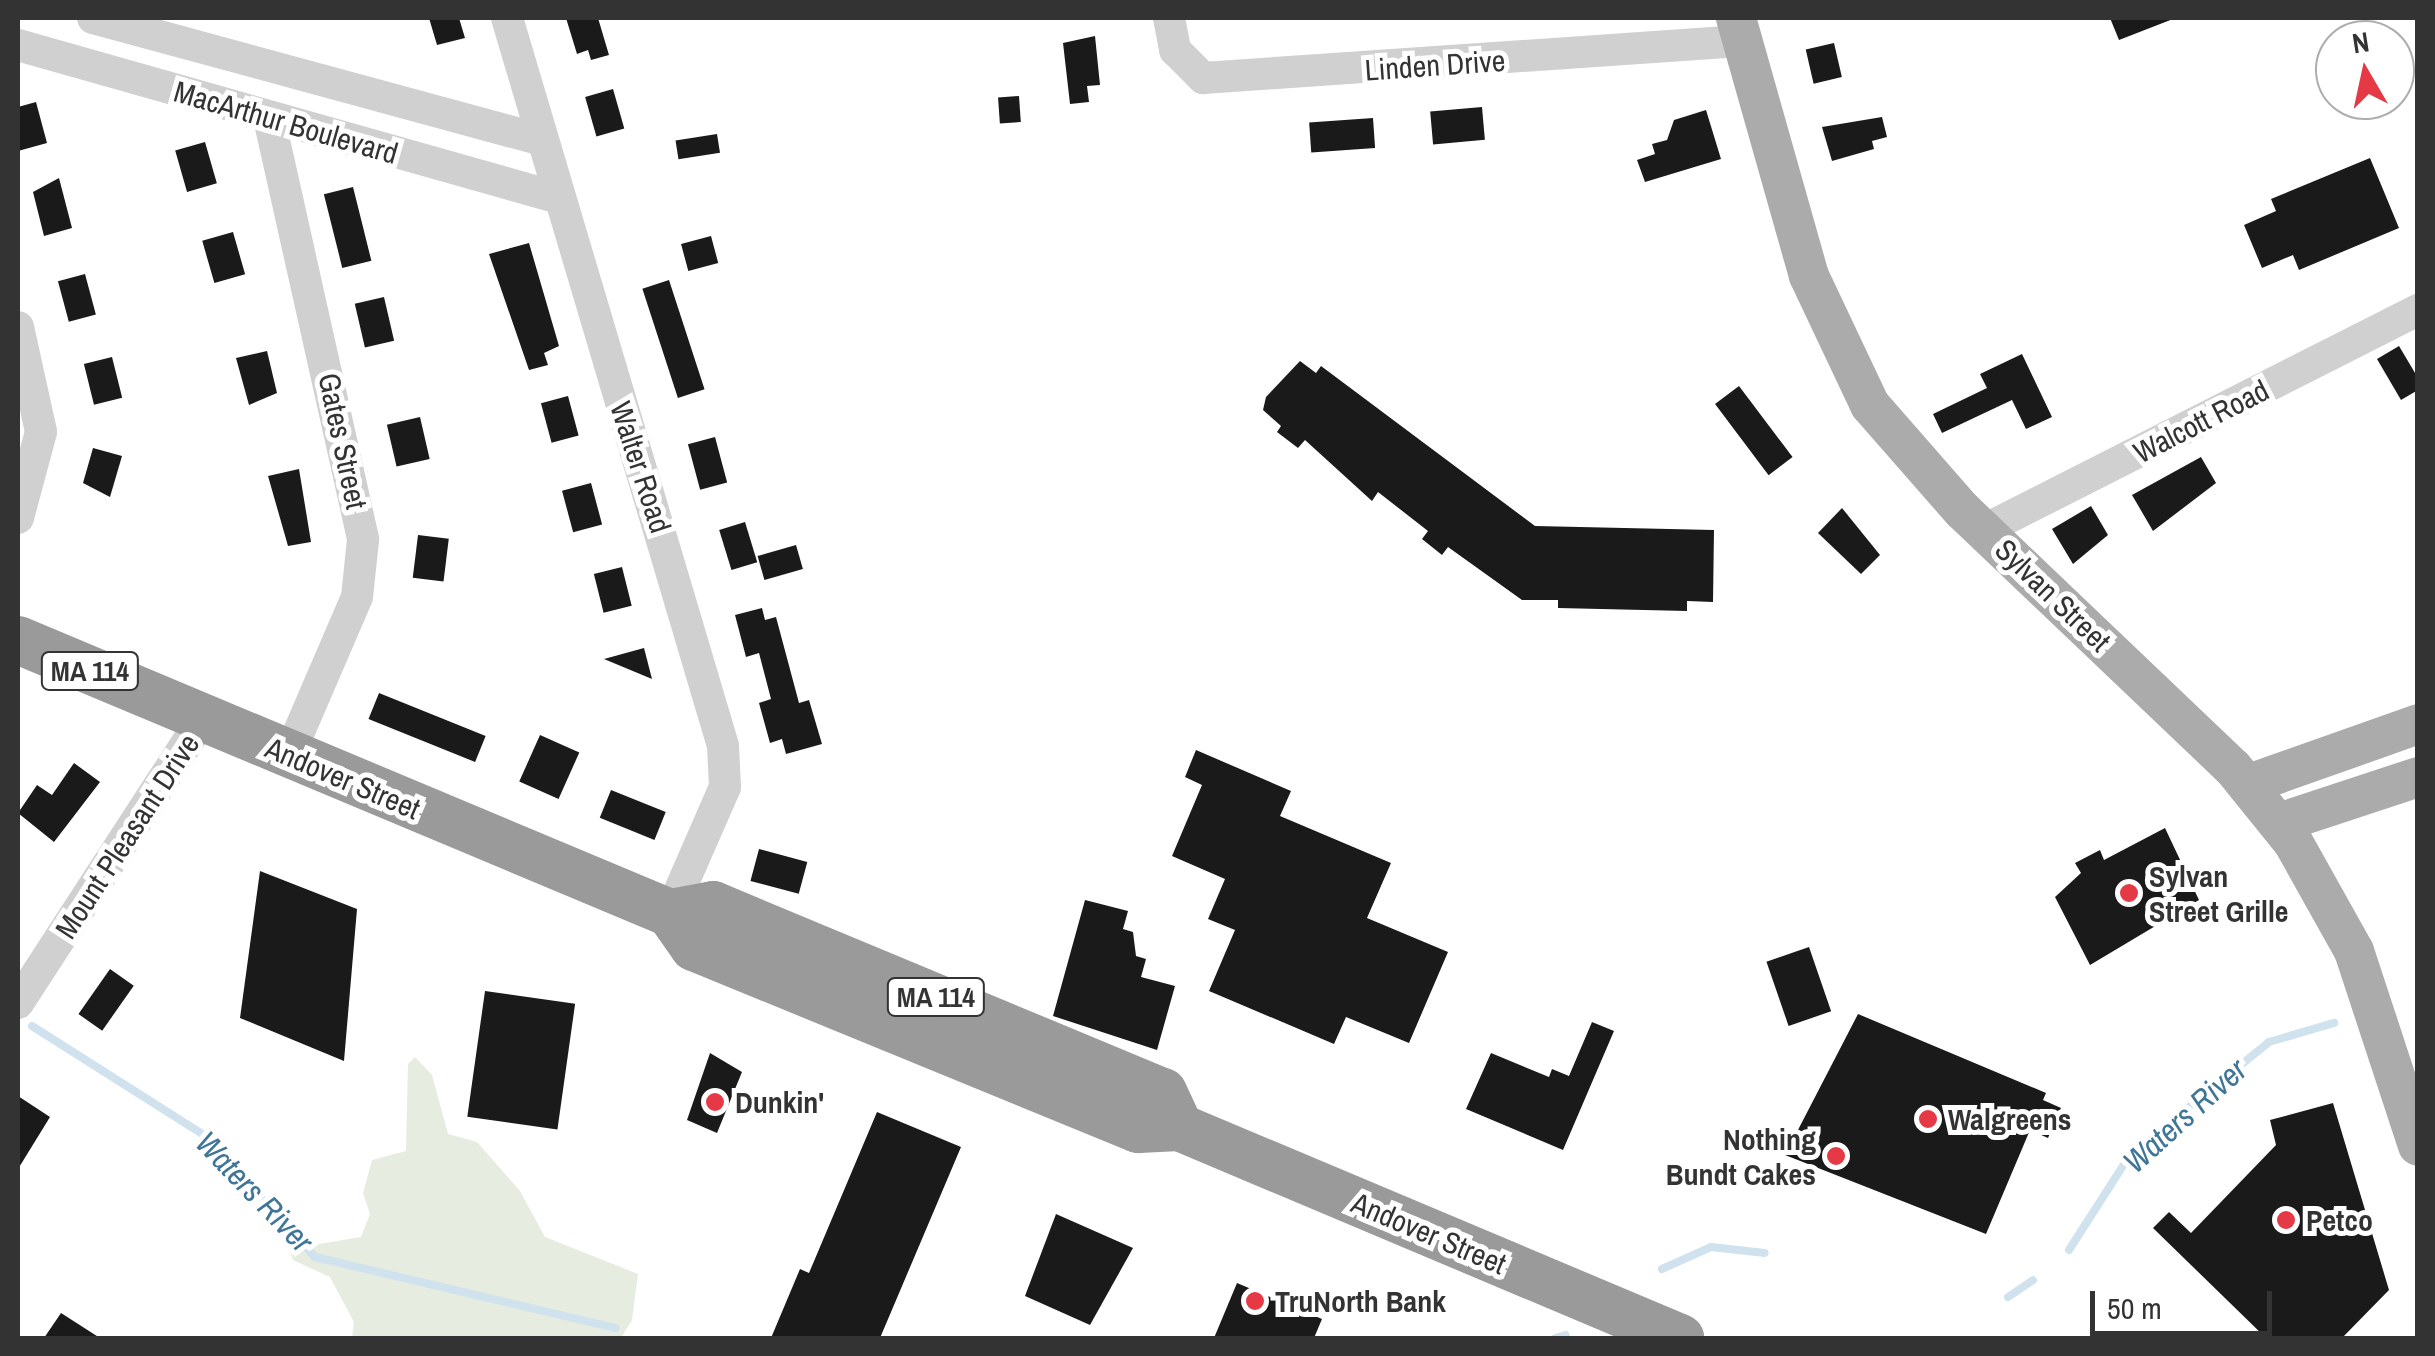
<!DOCTYPE html>
<html>
<head>
<meta charset="utf-8">
<style>
  body { margin:0 }
  #map { position:relative; width:2435px; height:1356px; overflow:hidden; background:#fff; font-family:"Archivo Narrow",sans-serif }
  div>[style] { position:absolute }
  .green>* { inset:0; background:#e6ecdf }
  .stream>* { height:8px; margin:-4px; padding:0 4px; transform-origin:4px; border-radius:4px; background:#cfe2ee }
  .building>* { inset:0; background:#1a1a1a; transform-origin:0 0 }
  .minor>* { height:32px; margin:-16px; padding:0 16px; transform-origin:16px; border-radius:16px; background:#d0d0d0 }
  .major>* { height:40px; margin:-20px; padding:0 20px; transform-origin:20px; border-radius:20px; background:#ababab }
  .highway>* { height:48px; margin:-24px; padding:0 24px; transform-origin:24px; border-radius:24px; background:#9a9a9a }
  .dots>* { width:28px; height:28px; translate:-50% -50%; box-sizing:border-box; border:5px solid #fff; border-radius:50% }
  span { translate:-50% -50%; white-space:nowrap; text-align:center; line-height:1.15; -webkit-text-stroke:10px #fff; paint-order:stroke }
  .shield-label span { padding:2px 8px; background:#fff; border:2px solid; border-radius:8px; -webkit-text-stroke-width:0 }
  .shield-label { font-size:28px; color:#333; font-weight:700 }
  .street-label { font-size:30px; color:#333 }
  .poi-label { font-size:30px; color:#333; font-weight:700 }
  .left { translate:0 -50%; text-align:left }
  .right { translate:-100% -50%; text-align:right }
  .water-label { font-size:32px; color:#3f7597; font-style:italic }
  .frame { position:absolute; inset:0; border:20px solid #333; pointer-events:none }
  .north { position:absolute; left:2315px; top:20px; width:100px; height:100px; box-sizing:border-box; background:#fff; border:2px solid #adadad; border-radius:50%; rotate:351deg; font-size:28px; font-weight:700; line-height:40px; text-align:center; color:#333 }
  .north::after { content:''; display:block; margin:auto; width:35px; height:45px; background:#e63946; clip-path:polygon(50% 0,100% 100%,50% 72%,0 100%) }
  .scale { position:absolute; left:2090px; top:1291px; width:182px; height:45px; box-sizing:border-box; border:5px solid #333; border-top:0; padding-left:12px; font-size:30px; line-height:35px; white-space:nowrap; color:#333; -webkit-text-stroke:8px #fff; paint-order:stroke }
</style>
</head>
<body>
<div id="map">
  <div class="green">
    <i style="clip-path:polygon(415px 1057px,432px 1075px,448px 1134px,477px 1142px,520px 1191px,545px 1237px,638px 1274px,632px 1320px,621px 1338px,352px 1338px,354px 1322px,330px 1277px,293px 1260px,289px 1249px,361px 1237px,370px 1214px,363px 1193px,372px 1160px,406px 1151px,408px 1064px)"></i>
  </div>
  <div class="stream">
    <i style="left:32px;top:1026px;width:201px;rotate:32.4deg"></i>
    <i style="left:202px;top:1134px;width:167px;rotate:47.4deg"></i>
    <i style="left:315px;top:1257px;width:309px;rotate:13.3deg"></i>
    <i style="left:2069px;top:1250px;width:113px;rotate:-57.3deg"></i>
    <i style="left:2130px;top:1155px;width:179px;rotate:-39.1deg"></i>
    <i style="left:2269px;top:1042px;width:68px;rotate:-16.3deg"></i>
    <i style="left:1662px;top:1269px;width:54px;rotate:-24.2deg"></i>
    <i style="left:1711px;top:1247px;width:54px;rotate:6.3deg"></i>
    <i style="left:2008px;top:1297px;width:30px;rotate:-34deg"></i>
    <i style="left:1555px;top:1338px;width:11px;rotate:-15deg"></i>
  </div>
  <div class="building">
    <i style="clip-path:polygon(429px 18px,459px 18px,465px 38px,437px 45px)"></i>
    <i style="clip-path:polygon(566px 18px,598px 18px,609px 55px,591px 60px,588px 50px,577px 54px)"></i>
    <i style="clip-path:polygon(2110px 18px,2173px 18px,2173px 19px,2119px 40px)"></i>
    <i style="clip-path:polygon(1095px 36px,1100px 85px,1087px 86px,1089px 102px,1070px 104px,1063px 43px)"></i>
    <i style="left:1834px;top:43px;width:35px;height:29px;rotate:77deg"></i>
    <i style="left:613px;top:89px;width:41px;height:29px;rotate:74deg"></i>
    <i style="left:1019px;top:96px;width:26px;height:21px;rotate:86deg"></i>
    <i style="clip-path:polygon(36px 102px,47px 143px,18px 151px,18px 107px)"></i>
    <i style="left:1482px;top:107px;width:33px;height:52px;rotate:85deg"></i>
    <i style="clip-path:polygon(1706px 110px,1721px 159px,1645px 182px,1637px 160px,1655px 154px,1652px 144px,1667px 140px,1674px 120px)"></i>
    <i style="clip-path:polygon(1882px 117px,1887px 137px,1872px 141px,1874px 149px,1832px 161px,1822px 127px)"></i>
    <i style="left:1373px;top:118px;width:30px;height:64px;rotate:86deg"></i>
    <i style="left:717px;top:134px;width:19px;height:42px;rotate:81deg"></i>
    <i style="left:205px;top:142px;width:43px;height:31px;rotate:74deg"></i>
    <i style="clip-path:polygon(2370px 158px,2399px 228px,2299px 270px,2293px 255px,2262px 268px,2244px 225px,2276px 211px,2271px 199px)"></i>
    <i style="clip-path:polygon(59px 178px,72px 228px,44px 236px,33px 192px)"></i>
    <i style="left:353px;top:187px;width:76px;height:30px;rotate:76deg"></i>
    <i style="left:233px;top:232px;width:44px;height:32px;rotate:74deg"></i>
    <i style="left:711px;top:236px;width:28px;height:31px;rotate:75deg"></i>
    <i style="clip-path:polygon(529px 243px,559px 346px,544px 353px,548px 365px,529px 370px,489px 254px)"></i>
    <i style="left:85px;top:274px;width:42px;height:28px;rotate:75deg"></i>
    <i style="left:669px;top:280px;width:115px;height:28px;rotate:72deg"></i>
    <i style="left:384px;top:297px;width:45px;height:30px;rotate:77deg"></i>
    <i style="clip-path:polygon(2399px 346px,2418px 378px,2418px 390px,2401px 400px,2377px 359px)"></i>
    <i style="clip-path:polygon(267px 351px,277px 393px,249px 405px,236px 358px)"></i>
    <i style="clip-path:polygon(2022px 354px,2052px 417px,2026px 429px,2012px 400px,1942px 433px,1933px 414px,1987px 388px,1980px 374px)"></i>
    <i style="left:112px;top:357px;width:42px;height:29px;rotate:76deg"></i>
    <i style="clip-path:polygon(1300px 361px,1316px 373px,1321px 366px,1535px 526px,1714px 530px,1713px 602px,1687px 601px,1687px 611px,1558px 608px,1558px 600px,1522px 600px,1448px 547px,1442px 555px,1422px 539px,1428px 531px,1378px 492px,1372px 501px,1305px 440px,1298px 448px,1277px 432px,1281px 426px,1263px 410px,1266px 397px)"></i>
    <i style="left:1739px;top:386px;width:89px;height:30px;rotate:53deg"></i>
    <i style="left:568px;top:396px;width:41px;height:28px;rotate:75deg"></i>
    <i style="left:420px;top:417px;width:43px;height:34px;rotate:77deg"></i>
    <i style="left:715px;top:437px;width:47px;height:28px;rotate:75deg"></i>
    <i style="clip-path:polygon(93px 448px,122px 456px,110px 497px,83px 483px)"></i>
    <i style="clip-path:polygon(2201px 457px,2216px 483px,2153px 531px,2132px 495px)"></i>
    <i style="clip-path:polygon(299px 469px,311px 542px,288px 546px,268px 476px)"></i>
    <i style="left:591px;top:483px;width:43px;height:30px;rotate:75deg"></i>
    <i style="clip-path:polygon(2091px 506px,2108px 535px,2073px 564px,2052px 529px)"></i>
    <i style="clip-path:polygon(1842px 508px,1880px 555px,1861px 574px,1818px 533px)"></i>
    <i style="left:745px;top:522px;width:42px;height:27px;rotate:73deg"></i>
    <i style="left:418px;top:535px;width:31px;height:43px;rotate:7deg"></i>
    <i style="left:796px;top:545px;width:25px;height:40px;rotate:74deg"></i>
    <i style="left:622px;top:567px;width:40px;height:29px;rotate:76deg"></i>
    <i style="clip-path:polygon(762px 608px,765px 620px,776px 617px,799px 703px,809px 700px,822px 744px,786px 754px,782px 739px,770px 743px,759px 703px,771px 699px,759px 653px,746px 657px,735px 615px)"></i>
    <i style="clip-path:polygon(644px 648px,652px 679px,604px 659px)"></i>
    <i style="left:379px;top:693px;width:115px;height:28px;rotate:22deg"></i>
    <i style="left:540px;top:735px;width:43px;height:51px;rotate:24deg"></i>
    <i style="clip-path:polygon(1196px 750px,1291px 791px,1280px 816px,1391px 863px,1367px 918px,1448px 952px,1409px 1043px,1346px 1017px,1334px 1044px,1209px 991px,1235px 930px,1208px 919px,1225px 879px,1172px 856px,1202px 785px,1185px 777px)"></i>
    <i style="clip-path:polygon(74px 763px,100px 782px,54px 842px,18px 813px,37px 785px,52px 795px)"></i>
    <i style="left:611px;top:790px;width:59px;height:30px;rotate:22deg"></i>
    <i style="clip-path:polygon(2165px 828px,2199px 900px,2090px 965px,2055px 897px,2081px 873px,2075px 863px,2100px 850px,2104px 860px)"></i>
    <i style="left:759px;top:849px;width:50px;height:33px;rotate:15deg"></i>
    <i style="clip-path:polygon(260px 871px,357px 909px,344px 1061px,240px 1018px)"></i>
    <i style="clip-path:polygon(1085px 900px,1128px 911px,1123px 929px,1133px 932px,1136px 956px,1146px 959px,1141px 977px,1175px 986px,1157px 1050px,1053px 1016px)"></i>
    <i style="left:1809px;top:947px;width:68px;height:45px;rotate:71deg"></i>
    <i style="left:110px;top:969px;width:29px;height:55px;rotate:35deg"></i>
    <i style="left:485px;top:991px;width:91px;height:127px;rotate:8deg"></i>
    <i style="clip-path:polygon(1858px 1014px,2046px 1093px,2043px 1100px,2061px 1108px,2048px 1138px,2030px 1130px,1986px 1234px,1785px 1155px)"></i>
    <i style="clip-path:polygon(1592px 1022px,1614px 1031px,1563px 1150px,1466px 1109px,1491px 1053px,1549px 1077px,1552px 1069px,1569px 1076px)"></i>
    <i style="clip-path:polygon(710px 1053px,742px 1072px,717px 1133px,687px 1120px)"></i>
    <i style="clip-path:polygon(18px 1096px,50px 1117px,18px 1169px)"></i>
    <i style="clip-path:polygon(2333px 1103px,2389px 1290px,2342px 1338px,2266px 1338px,2153px 1228px,2169px 1212px,2191px 1233px,2276px 1145px,2270px 1120px)"></i>
    <i style="clip-path:polygon(877px 1112px,961px 1147px,880px 1338px,771px 1338px,800px 1269px,809px 1273px)"></i>
    <i style="clip-path:polygon(1056px 1214px,1133px 1248px,1090px 1325px,1025px 1296px)"></i>
    <i style="clip-path:polygon(1237px 1283px,1322px 1319px,1314px 1338px,1214px 1338px)"></i>
    <i style="clip-path:polygon(61px 1313px,100px 1338px,44px 1338px)"></i>
  </div>
  <div class="minor">
    <i style="left:93px;top:18px;width:462px;rotate:15.2deg"></i>
    <i style="left:507px;top:18px;width:759px;rotate:73.47deg"></i>
    <i style="left:723px;top:746px;width:41px;rotate:87.2deg"></i>
    <i style="left:725px;top:787px;width:137px;rotate:113.6deg"></i>
    <i style="left:1169px;top:18px;width:33px;rotate:79deg"></i>
    <i style="left:1175px;top:50px;width:40px;rotate:45deg"></i>
    <i style="left:1203px;top:78px;width:539px;rotate:-3.93deg"></i>
    <i style="left:18px;top:45px;width:558px;rotate:15.8deg"></i>
    <i style="left:269px;top:118px;width:432px;rotate:77.4deg"></i>
    <i style="left:363px;top:540px;width:57px;rotate:96deg"></i>
    <i style="left:357px;top:597px;width:172px;rotate:113.3deg"></i>
    <i style="left:18px;top:327px;width:107px;rotate:77.6deg"></i>
    <i style="left:41px;top:432px;width:89px;rotate:105deg"></i>
    <i style="left:1984px;top:530px;width:487px;rotate:-26.9deg"></i>
    <i style="left:18px;top:1003px;width:340px;rotate:-57deg"></i>
  </div>
  <div class="major">
    <i style="left:1736px;top:18px;width:268px;rotate:74.2deg"></i>
    <i style="left:1809px;top:276px;width:143px;rotate:64.7deg"></i>
    <i style="left:1870px;top:405px;width:140px;rotate:48.8deg"></i>
    <i style="left:1962px;top:510px;width:374px;rotate:43.6deg"></i>
    <i style="left:2233px;top:768px;width:95px;rotate:51deg"></i>
    <i style="left:2293px;top:842px;width:125px;rotate:60.8deg"></i>
    <i style="left:2354px;top:951px;width:205px;rotate:71.8deg"></i>
    <i style="left:2249px;top:784px;width:179px;rotate:-19.5deg"></i>
    <i style="left:2279px;top:823px;width:146px;rotate:-18.3deg"></i>
  </div>
  <div class="highway">
    <i style="left:18px;top:640px;width:707px;rotate:22.72deg"></i>
    <i style="left:670px;top:913px;width:42px;rotate:54.8deg"></i>
    <i style="left:694px;top:947px;width:480px;rotate:22.3deg"></i>
    <i style="left:1138px;top:1129px;width:41px;rotate:-2.8deg"></i>
    <i style="left:1179px;top:1127px;width:544px;rotate:22.84deg"></i>
    <i style="left:670px;top:913px;width:44px;rotate:-10.5deg"></i>
    <i style="left:713px;top:905px;width:487px;rotate:22.6deg"></i>
    <i style="left:1163px;top:1092px;width:38px;rotate:65deg"></i>
  </div>
  <div class="dots">
    <i style="left:2129px;top:893px;background:#e63946"></i>
    <i style="left:715px;top:1102px;background:#e63946"></i>
    <i style="left:1928px;top:1119px;background:#e63946"></i>
    <i style="left:1836px;top:1156px;background:#e63946"></i>
    <i style="left:2286px;top:1220px;background:#e63946"></i>
    <i style="left:1255px;top:1301px;background:#e63946"></i>
  </div>
  <div class="shield-label">
    <span style="left:90px;top:671px">MA 114</span>
    <span style="left:936px;top:997px">MA 114</span>
  </div>
  <div class="street-label">
    <span style="left:1435px;top:65px;rotate:-4deg">Linden Drive</span>
    <span style="left:286px;top:122px;rotate:16deg">MacArthur Boulevard</span>
    <span style="left:2201px;top:421px;rotate:-27deg">Walcott Road</span>
    <span style="left:343px;top:441px;rotate:78deg">Gates Street</span>
    <span style="left:641px;top:467px;rotate:72deg">Walter Road</span>
    <span style="left:2053px;top:595px;rotate:44deg">Sylvan Street</span>
    <span style="left:343px;top:778px;rotate:23deg">Andover Street</span>
    <span style="left:127px;top:836px;rotate:-57deg">Mount Pleasant Drive</span>
    <span style="left:1429px;top:1233px;rotate:23deg">Andover Street</span>
  </div>
  <div class="poi-label">
    <span class="left" style="left:2149px;top:893px">Sylvan<br>Street Grille</span>
    <span class="left" style="left:735px;top:1102px">Dunkin'</span>
    <span class="left" style="left:1948px;top:1119px">Walgreens</span>
    <span class="right" style="left:1816px;top:1156px">Nothing<br>Bundt Cakes</span>
    <span class="left" style="left:2306px;top:1220px">Petco</span>
    <span class="left" style="left:1275px;top:1301px">TruNorth Bank</span>
  </div>
  <div class="water-label">
    <span style="left:2185px;top:1116px;rotate:-42deg">Waters River</span>
    <span style="left:254px;top:1192px;rotate:46deg">Waters River</span>
  </div>
  <div class="frame"></div>
  <div class="north">N</div>
  <div class="scale">50 m</div>
</div>
</body>
</html>
